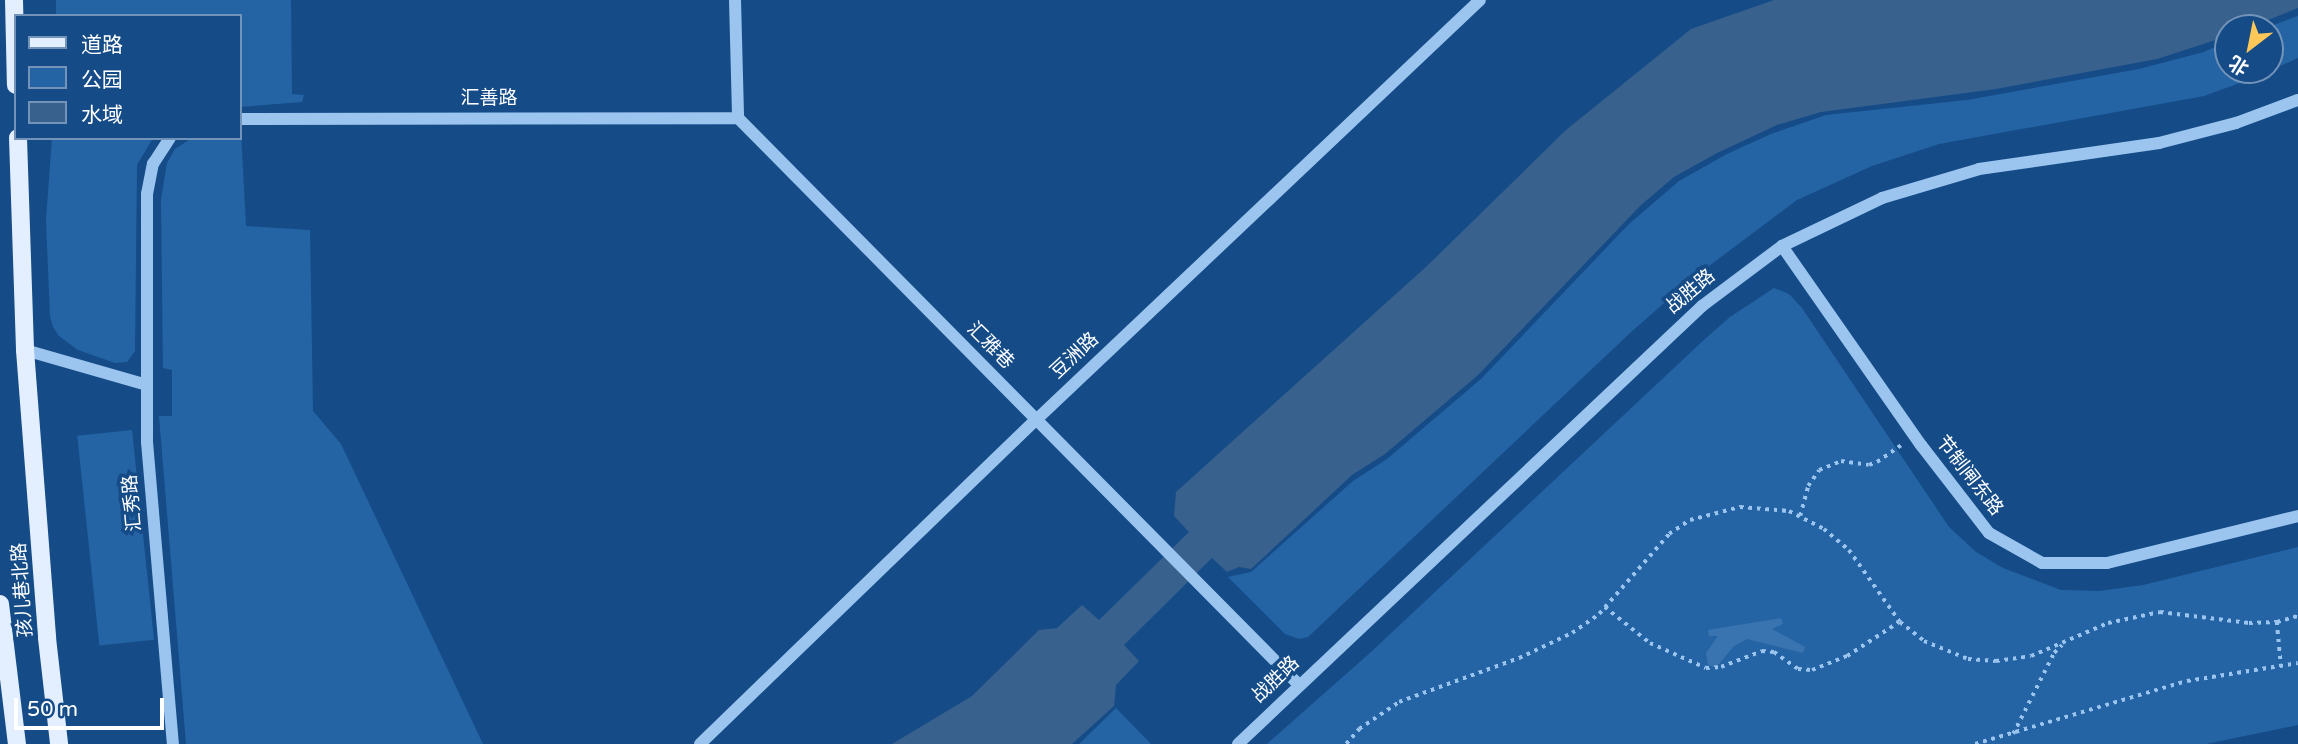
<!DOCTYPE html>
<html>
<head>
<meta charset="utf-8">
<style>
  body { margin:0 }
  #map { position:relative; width:2298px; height:744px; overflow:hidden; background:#154c88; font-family:"Varela Round","Noto Sans SC",sans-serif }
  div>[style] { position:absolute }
  .green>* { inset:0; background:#2464a5; transform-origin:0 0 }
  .water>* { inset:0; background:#38618d }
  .building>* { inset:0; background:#3974b0 }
  .path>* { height:3.5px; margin-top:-1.75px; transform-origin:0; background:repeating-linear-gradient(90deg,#9bc5ef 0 3.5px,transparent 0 8.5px) }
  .minor>* { height:12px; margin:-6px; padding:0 6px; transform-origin:6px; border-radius:6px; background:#9bc5ef }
  .major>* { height:18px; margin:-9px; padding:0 9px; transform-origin:9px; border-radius:9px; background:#e3efff }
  span { translate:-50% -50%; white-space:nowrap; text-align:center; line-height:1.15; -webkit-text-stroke:7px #154c88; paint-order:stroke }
  .street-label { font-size:19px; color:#fff }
  .legend { position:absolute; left:14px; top:14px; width:228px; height:126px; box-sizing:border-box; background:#154c88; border:2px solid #7394b8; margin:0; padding:9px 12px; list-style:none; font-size:21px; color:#fff }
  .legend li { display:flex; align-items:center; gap:14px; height:35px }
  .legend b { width:35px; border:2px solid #7394b8 }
  .north { position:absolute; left:2214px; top:14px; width:70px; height:70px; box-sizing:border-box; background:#154c88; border:2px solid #7394b8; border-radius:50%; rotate:212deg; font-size:19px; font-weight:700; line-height:28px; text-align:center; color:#fff }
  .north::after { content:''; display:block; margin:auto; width:24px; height:32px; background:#ffc859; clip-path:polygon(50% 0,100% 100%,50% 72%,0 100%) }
  .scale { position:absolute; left:14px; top:698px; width:150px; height:32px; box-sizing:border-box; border:4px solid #fff; border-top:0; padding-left:9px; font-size:21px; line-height:24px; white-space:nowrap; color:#fff; -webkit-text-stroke:5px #154c88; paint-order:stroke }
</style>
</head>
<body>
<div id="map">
  <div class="green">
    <i style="clip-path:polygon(56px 0,291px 0,292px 94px,304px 95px,302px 102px,240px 107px,240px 16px,56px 16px)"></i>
    <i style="clip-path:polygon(2298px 16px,2298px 58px,2256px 77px,2204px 96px,1939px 144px,1872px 166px,1797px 200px,1689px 281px,1629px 334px,1308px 637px,1299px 639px,1285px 634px,1228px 577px,1251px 572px,1353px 481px,1387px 459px,1482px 378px,1629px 224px,1679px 181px,1727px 154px,1771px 134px,1826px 115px,1967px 100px,2139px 69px,2204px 52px,2228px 41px,2228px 70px,2270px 70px,2270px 28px,2265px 28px)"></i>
    <i style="clip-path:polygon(241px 132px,246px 226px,310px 230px,313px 411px,341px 444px,483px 744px,186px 744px,159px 416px,172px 416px,172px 370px,163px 368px,161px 200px,167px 163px,175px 149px,192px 138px,240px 138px)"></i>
    <i style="clip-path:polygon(52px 138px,153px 138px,137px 165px,135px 351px,127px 362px,115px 363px,78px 350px,59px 336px,53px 327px,50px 316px,46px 220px)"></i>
    <i style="clip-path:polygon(1774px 288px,1789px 294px,1802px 308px,1949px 527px,1976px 552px,2003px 568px,2061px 590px,2099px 591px,2143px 585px,2298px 547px,2298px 725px,2206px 744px,1267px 744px,1371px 652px,1706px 338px,1730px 317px)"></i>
    <i style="left:132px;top:430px;width:211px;height:55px;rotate:84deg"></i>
    <i style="clip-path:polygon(1116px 708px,1151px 744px,1079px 744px)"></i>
  </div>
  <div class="water">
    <i style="clip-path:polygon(1774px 0,2298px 0,2298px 8px,2248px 28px,2228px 28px,2228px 36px,2157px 59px,1996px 89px,1821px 112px,1777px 125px,1717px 153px,1674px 177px,1641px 205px,1478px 375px,1385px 454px,1352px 475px,1251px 569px,1239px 567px,1227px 572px,1212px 558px,1124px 645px,1139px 661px,1116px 685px,1114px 706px,1072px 744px,892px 744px,972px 696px,1039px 630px,1057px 628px,1082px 605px,1099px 620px,1189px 532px,1174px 516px,1176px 492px,1427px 266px,1566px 130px,1691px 29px)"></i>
  </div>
  <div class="building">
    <i style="clip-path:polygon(1781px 618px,1783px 624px,1772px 629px,1805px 647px,1803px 653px,1747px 639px,1734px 646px,1719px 664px,1713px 667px,1708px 664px,1706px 653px,1718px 636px,1709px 636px,1708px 630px)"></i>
  </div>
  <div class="path">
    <i style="left:1800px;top:516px;width:31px;rotate:-75deg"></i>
    <i style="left:1808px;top:486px;width:19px;rotate:-55deg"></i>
    <i style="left:1819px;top:470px;width:24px;rotate:-22deg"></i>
    <i style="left:1841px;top:461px;width:28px;rotate:8deg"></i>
    <i style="left:1869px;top:465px;width:9px;rotate:-21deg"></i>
    <i style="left:1877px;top:462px;width:29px;rotate:-35deg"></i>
    <i style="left:1605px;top:607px;width:58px;rotate:38.7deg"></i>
    <i style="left:1650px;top:643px;width:61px;rotate:24.1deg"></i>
    <i style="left:1706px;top:668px;width:15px;rotate:-4deg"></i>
    <i style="left:1721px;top:667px;width:44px;rotate:-21.3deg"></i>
    <i style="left:1762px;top:651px;width:12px;rotate:5deg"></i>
    <i style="left:1774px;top:652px;width:29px;rotate:35deg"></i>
    <i style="left:1798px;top:669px;width:14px;rotate:4deg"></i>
    <i style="left:1812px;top:670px;width:38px;rotate:-22deg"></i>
    <i style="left:1847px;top:656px;width:62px;rotate:-33.2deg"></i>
    <i style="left:2277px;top:622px;width:43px;rotate:84.7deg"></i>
    <i style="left:2013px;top:734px;width:91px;rotate:-63.2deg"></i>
    <i style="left:2054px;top:653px;width:11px;rotate:-45deg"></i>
    <i style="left:1346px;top:744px;width:20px;rotate:-49deg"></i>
    <i style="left:1359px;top:729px;width:48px;rotate:-34deg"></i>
    <i style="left:1399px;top:702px;width:128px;rotate:-20.1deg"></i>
    <i style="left:1519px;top:658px;width:59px;rotate:-25.3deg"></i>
    <i style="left:1572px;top:633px;width:33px;rotate:-35deg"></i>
    <i style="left:1599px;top:614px;width:106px;rotate:-48.8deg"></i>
    <i style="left:1669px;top:534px;width:25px;rotate:-34deg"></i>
    <i style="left:1690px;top:520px;width:52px;rotate:-14.6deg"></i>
    <i style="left:1740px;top:507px;width:49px;rotate:4.7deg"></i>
    <i style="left:1789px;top:511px;width:39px;rotate:27deg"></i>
    <i style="left:1824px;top:529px;width:33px;rotate:40deg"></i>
    <i style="left:1849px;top:550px;width:88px;rotate:54.7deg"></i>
    <i style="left:1900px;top:622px;width:31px;rotate:38deg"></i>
    <i style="left:1924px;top:641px;width:48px;rotate:22.2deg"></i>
    <i style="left:1968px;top:659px;width:28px;rotate:4deg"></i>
    <i style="left:1996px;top:661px;width:35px;rotate:-8deg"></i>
    <i style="left:2031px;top:656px;width:84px;rotate:-23.2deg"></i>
    <i style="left:2108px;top:623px;width:53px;rotate:-11.9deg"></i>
    <i style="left:2160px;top:612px;width:90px;rotate:7deg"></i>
    <i style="left:2249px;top:623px;width:28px;rotate:-2deg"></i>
    <i style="left:2277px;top:622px;width:22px;rotate:-16deg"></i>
    <i style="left:1975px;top:744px;width:221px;rotate:-16.6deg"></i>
    <i style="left:2187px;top:681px;width:112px;rotate:-9.2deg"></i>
  </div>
  <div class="minor">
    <i style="left:735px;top:0;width:118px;rotate:88.5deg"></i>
    <i style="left:738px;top:118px;width:798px;rotate:45.3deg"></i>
    <i style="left:240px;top:119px;width:498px;rotate:-0.1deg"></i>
    <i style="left:1782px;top:246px;width:243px;rotate:55.1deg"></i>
    <i style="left:1921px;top:445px;width:111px;rotate:52.3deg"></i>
    <i style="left:1989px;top:533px;width:61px;rotate:29.5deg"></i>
    <i style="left:2042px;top:563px;width:65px"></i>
    <i style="left:2107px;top:563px;width:197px;rotate:-13.8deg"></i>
    <i style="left:25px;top:350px;width:127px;rotate:16deg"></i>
    <i style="left:147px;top:385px;width:57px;rotate:90deg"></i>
    <i style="left:147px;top:442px;width:303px;rotate:85.1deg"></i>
    <i style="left:147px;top:385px;width:191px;rotate:-90deg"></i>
    <i style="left:147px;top:194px;width:31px;rotate:-79deg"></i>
    <i style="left:153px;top:164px;width:31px;rotate:-57deg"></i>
    <i style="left:700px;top:744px;width:467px;rotate:-44deg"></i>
    <i style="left:1036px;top:420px;width:611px;rotate:-43.41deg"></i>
    <i style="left:1238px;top:744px;width:638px;rotate:-43.35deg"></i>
    <i style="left:1702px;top:306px;width:100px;rotate:-36.9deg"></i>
    <i style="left:1782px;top:246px;width:111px;rotate:-25.6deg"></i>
    <i style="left:1882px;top:198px;width:101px;rotate:-16.6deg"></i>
    <i style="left:1979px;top:169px;width:182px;rotate:-8.2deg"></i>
    <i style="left:2159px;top:143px;width:80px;rotate:-14.6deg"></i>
    <i style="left:2236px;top:123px;width:66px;rotate:-20.4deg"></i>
  </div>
  <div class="major">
    <i style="left:14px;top:0;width:85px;rotate:88.7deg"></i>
    <i style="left:18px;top:138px;width:212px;rotate:88.1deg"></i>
    <i style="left:25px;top:350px;width:289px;rotate:85.6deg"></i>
    <i style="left:47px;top:638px;width:107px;rotate:83.5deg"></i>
    <i style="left:0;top:604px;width:141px;rotate:83.1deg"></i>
  </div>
  <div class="street-label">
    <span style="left:489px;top:99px">汇善路</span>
    <span style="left:1691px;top:292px;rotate:-40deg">战胜路</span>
    <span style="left:990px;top:346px;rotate:45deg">汇雅巷</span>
    <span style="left:1075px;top:356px;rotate:-43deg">豆洲路</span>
    <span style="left:1969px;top:476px;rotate:52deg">节制闸东路</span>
    <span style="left:133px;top:503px;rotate:-95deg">汇秀路</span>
    <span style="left:23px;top:590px;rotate:-94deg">孩儿巷北路</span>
    <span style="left:1276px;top:680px;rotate:-44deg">战胜路</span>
  </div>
  <ul class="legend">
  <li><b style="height:9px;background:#e3efff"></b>道路</li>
  <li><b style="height:19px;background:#2464a5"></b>公园</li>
  <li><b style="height:19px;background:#38618d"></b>水域</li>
  </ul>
  <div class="north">北</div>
  <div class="scale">50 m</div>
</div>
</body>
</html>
